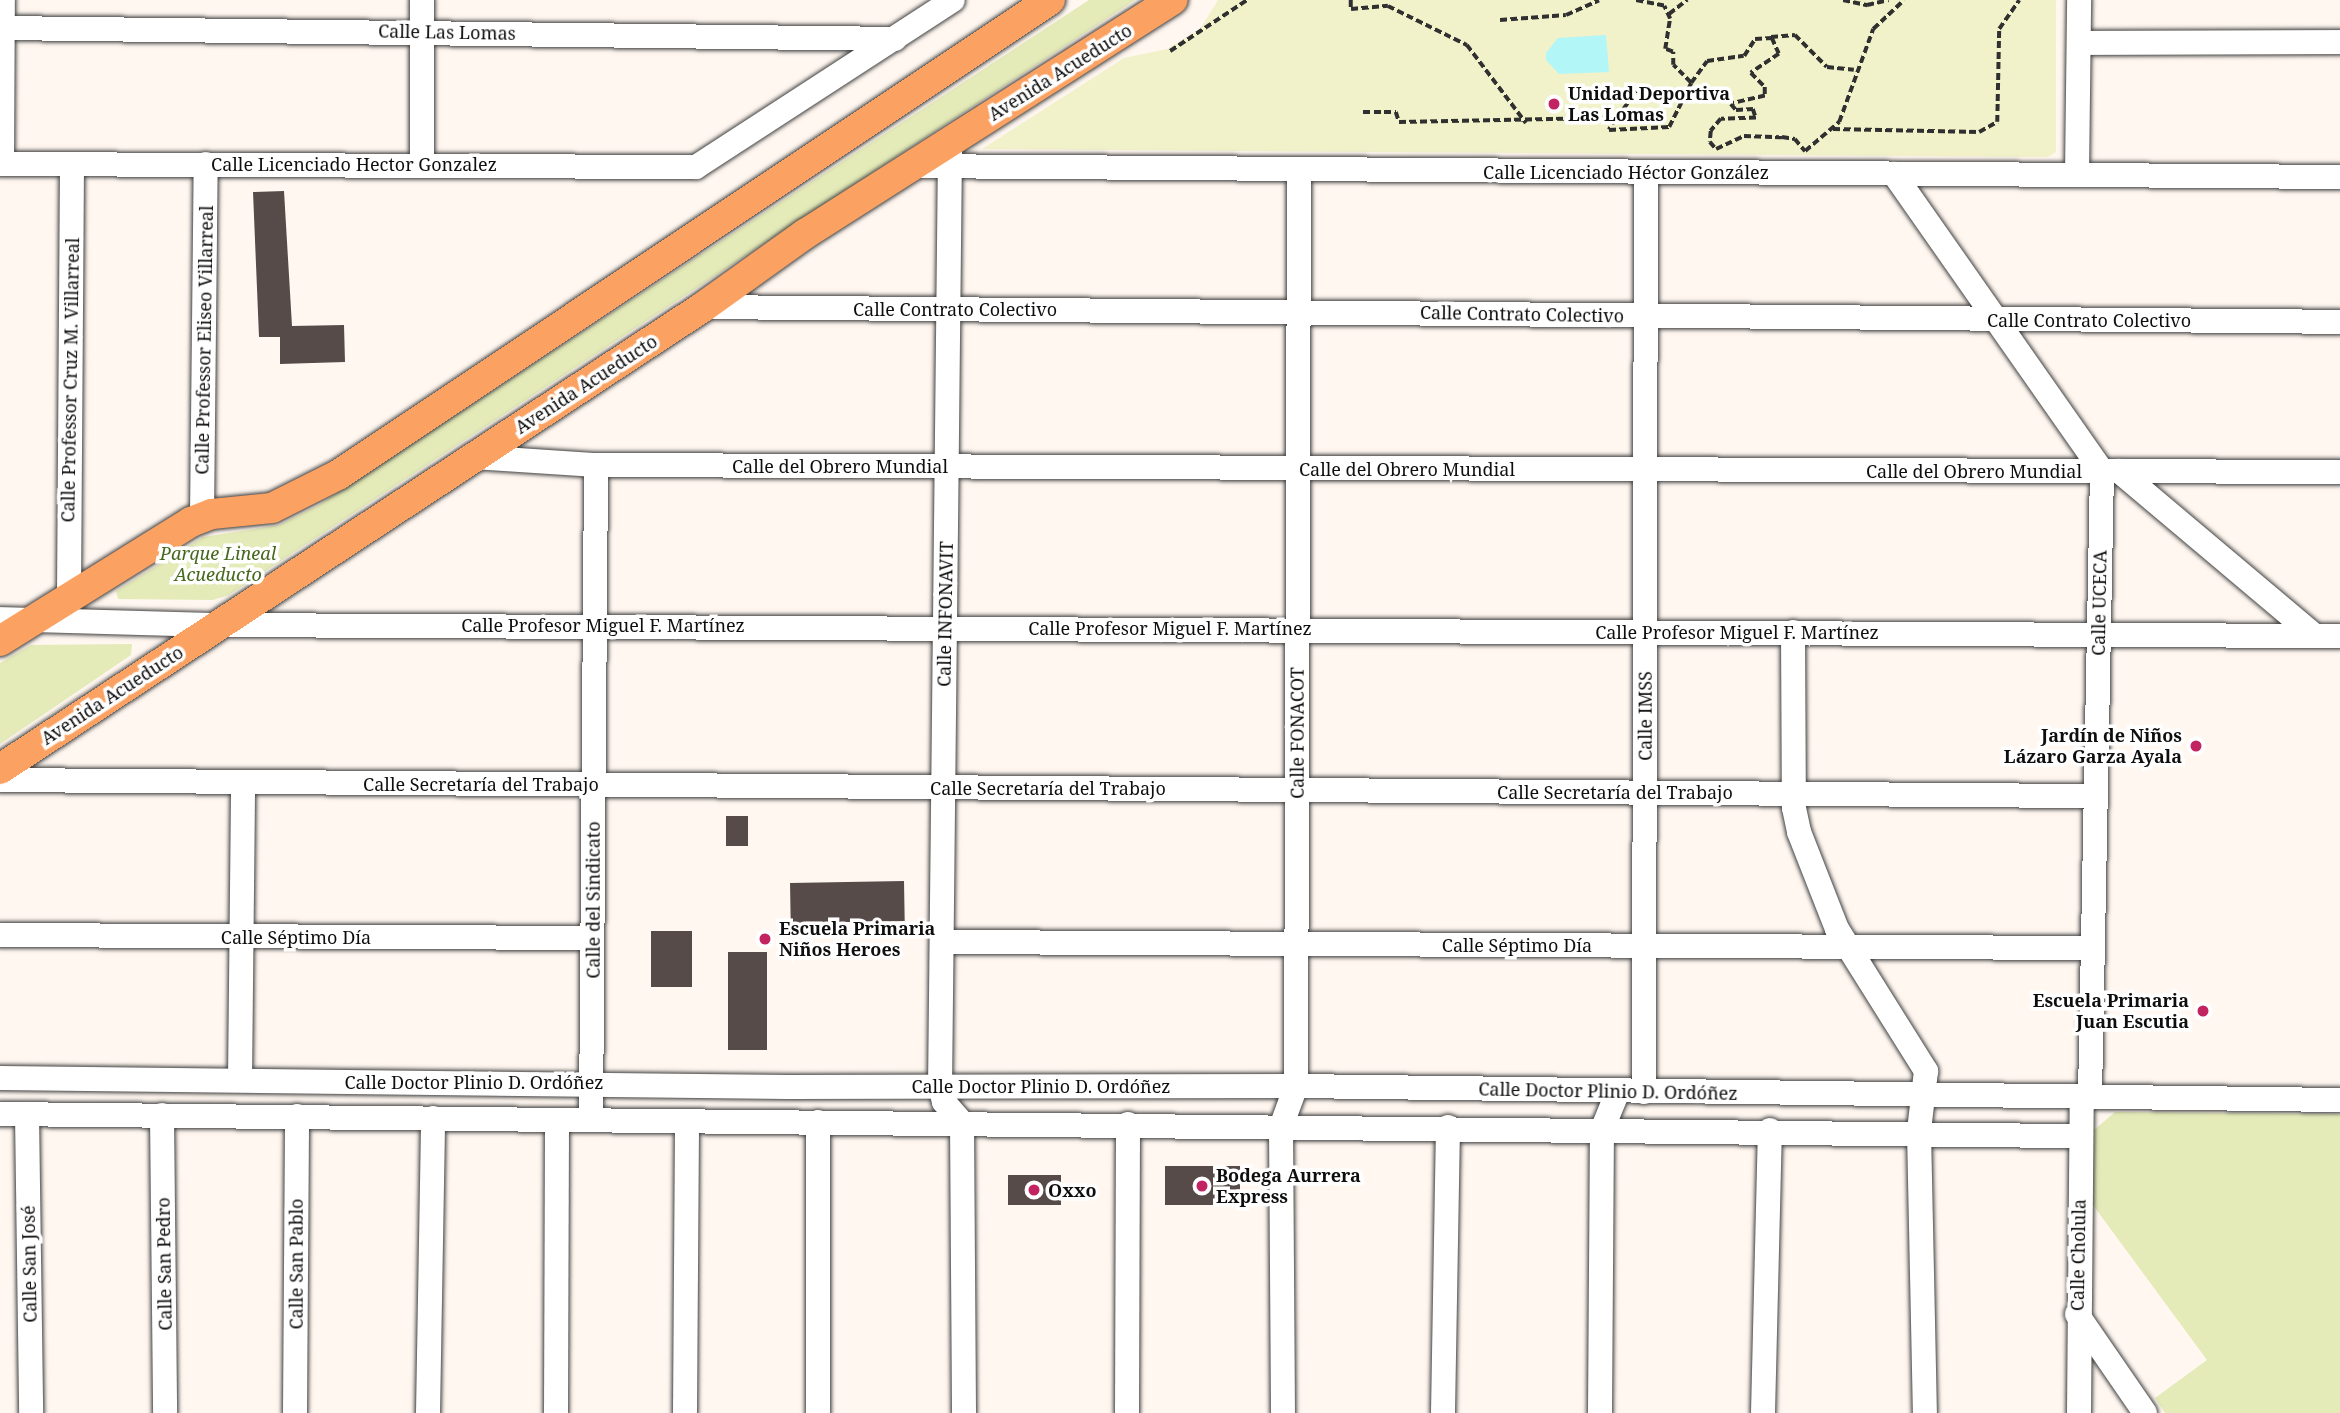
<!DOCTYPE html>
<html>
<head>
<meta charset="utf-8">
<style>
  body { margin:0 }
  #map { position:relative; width:2340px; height:1413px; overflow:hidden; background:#fff7f0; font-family:"Noto Serif",serif }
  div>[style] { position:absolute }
  .green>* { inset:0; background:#e4ebb8 }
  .pitch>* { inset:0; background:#f1f1ca }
  .water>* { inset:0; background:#b3f6f8 }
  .building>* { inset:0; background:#574b4a; transform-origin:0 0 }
  .path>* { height:3.5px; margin-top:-1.75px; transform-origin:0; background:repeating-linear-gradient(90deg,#303030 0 7px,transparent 0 10.5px) }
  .roads { filter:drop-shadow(0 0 2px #414141) drop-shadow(0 0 2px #414141) }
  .minor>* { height:24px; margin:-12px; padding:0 12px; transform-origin:12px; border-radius:12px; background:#fff }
  .major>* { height:30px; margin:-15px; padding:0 15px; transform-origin:15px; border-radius:15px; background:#fba263 }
  .dots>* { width:19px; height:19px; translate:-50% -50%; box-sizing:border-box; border:4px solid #fff; border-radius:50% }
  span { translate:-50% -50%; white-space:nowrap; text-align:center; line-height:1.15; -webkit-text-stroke:7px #fff; paint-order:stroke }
  .street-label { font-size:18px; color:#0e0e0e }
  .poi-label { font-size:18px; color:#0e0e0e; font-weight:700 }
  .left { translate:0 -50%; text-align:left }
  .right { translate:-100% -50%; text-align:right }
  .park-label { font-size:18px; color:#46681d; font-style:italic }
</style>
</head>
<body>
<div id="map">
  <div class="green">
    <i style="clip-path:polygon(1089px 0,1135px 0,229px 595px,213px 600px,118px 599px,116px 591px,203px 537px,279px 525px,317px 506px)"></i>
    <i style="clip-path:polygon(132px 644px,131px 655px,0 744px,0 663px,31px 645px)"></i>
    <i style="clip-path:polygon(2115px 1112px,2340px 1114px,2340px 1413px,2165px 1413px,2155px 1398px,2207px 1360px,2090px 1201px,2093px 1131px)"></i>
  </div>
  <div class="pitch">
    <i style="clip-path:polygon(1218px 0,2056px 0,2056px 152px,2048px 157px,982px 149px,1124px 58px,1167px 49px,1200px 29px)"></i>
  </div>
  <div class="water">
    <i style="clip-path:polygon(1606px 35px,1609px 72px,1559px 74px,1546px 60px,1546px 53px,1558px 38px)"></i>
  </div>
  <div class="building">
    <i style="clip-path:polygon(284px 191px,292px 326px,344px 325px,345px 362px,280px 364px,280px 337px,259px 337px,253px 192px)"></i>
    <i style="left:726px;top:816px;width:22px;height:30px"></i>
    <i style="left:904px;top:881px;width:40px;height:114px;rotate:89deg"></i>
    <i style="left:651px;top:931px;width:41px;height:56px"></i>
    <i style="left:728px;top:952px;width:39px;height:98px"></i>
    <i style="left:1165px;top:1166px;width:75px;height:39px"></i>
    <i style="left:1008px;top:1175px;width:53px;height:30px"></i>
  </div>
  <div class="path">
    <i style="left:1351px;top:0;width:9px;rotate:90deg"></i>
    <i style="left:1351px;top:9px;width:37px;rotate:-5deg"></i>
    <i style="left:1388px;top:6px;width:88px;rotate:26.3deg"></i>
    <i style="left:1467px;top:45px;width:98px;rotate:52.9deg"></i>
    <i style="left:1843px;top:0;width:25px;rotate:12deg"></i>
    <i style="left:1867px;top:5px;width:22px;rotate:-13deg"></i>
    <i style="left:1669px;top:14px;width:23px;rotate:-38deg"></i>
    <i style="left:1500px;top:20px;width:66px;rotate:-4.3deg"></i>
    <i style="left:1566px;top:15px;width:36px;rotate:-24deg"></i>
    <i style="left:1771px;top:37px;width:24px;rotate:-5deg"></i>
    <i style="left:1795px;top:35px;width:45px;rotate:45deg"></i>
    <i style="left:1827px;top:67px;width:27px;rotate:6deg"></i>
    <i style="left:1170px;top:51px;width:92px;rotate:-33.5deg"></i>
    <i style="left:1691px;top:83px;width:27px;rotate:-54deg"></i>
    <i style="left:1707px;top:61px;width:37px;rotate:-8deg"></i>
    <i style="left:1744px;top:56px;width:20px;rotate:-57deg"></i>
    <i style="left:1755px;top:39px;width:17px;rotate:-3deg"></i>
    <i style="left:1772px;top:38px;width:17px;rotate:66deg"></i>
    <i style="left:1779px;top:54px;width:34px;rotate:146deg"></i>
    <i style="left:1751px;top:73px;width:20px;rotate:45deg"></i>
    <i style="left:1765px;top:87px;width:9px;rotate:90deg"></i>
    <i style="left:1765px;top:96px;width:35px;rotate:167deg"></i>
    <i style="left:1731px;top:104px;width:8px;rotate:50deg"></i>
    <i style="left:1736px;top:110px;width:17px;rotate:-3deg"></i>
    <i style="left:1753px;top:109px;width:9px;rotate:72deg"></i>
    <i style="left:1756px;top:118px;width:35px;rotate:178deg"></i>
    <i style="left:1721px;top:119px;width:16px;rotate:130deg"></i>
    <i style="left:1711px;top:131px;width:11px;rotate:95deg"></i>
    <i style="left:1710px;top:142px;width:9px;rotate:49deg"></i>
    <i style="left:1716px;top:149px;width:31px;rotate:-25deg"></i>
    <i style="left:1744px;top:136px;width:38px;rotate:2deg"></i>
    <i style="left:1782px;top:137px;width:13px;rotate:9deg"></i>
    <i style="left:1795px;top:139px;width:16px;rotate:50deg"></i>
    <i style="left:1805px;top:151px;width:45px;rotate:-40.5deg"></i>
    <i style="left:1839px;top:122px;width:99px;rotate:-69.9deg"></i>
    <i style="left:1873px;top:29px;width:42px;rotate:-43.1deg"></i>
    <i style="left:1363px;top:112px;width:33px"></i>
    <i style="left:1396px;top:112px;width:10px;rotate:73deg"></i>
    <i style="left:1399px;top:122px;width:218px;rotate:-1.1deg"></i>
    <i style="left:1617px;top:118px;width:33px;rotate:-55deg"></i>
    <i style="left:1616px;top:119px;width:13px;rotate:122deg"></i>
    <i style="left:1609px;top:130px;width:60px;rotate:-2.9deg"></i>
    <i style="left:1669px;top:127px;width:49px;rotate:-63.4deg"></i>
    <i style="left:1691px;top:83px;width:25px;rotate:-135deg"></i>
    <i style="left:1673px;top:65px;width:13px;rotate:-90deg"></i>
    <i style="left:1673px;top:52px;width:9px;rotate:-159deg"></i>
    <i style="left:1665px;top:49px;width:30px;rotate:-81deg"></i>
    <i style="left:1670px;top:19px;width:14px;rotate:-115deg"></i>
    <i style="left:1664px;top:6px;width:31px;rotate:-169deg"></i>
    <i style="left:1833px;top:129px;width:146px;rotate:1.2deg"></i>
    <i style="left:1979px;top:132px;width:21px;rotate:-29deg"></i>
    <i style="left:1997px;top:122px;width:93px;rotate:-88.8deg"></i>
    <i style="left:1999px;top:29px;width:35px;rotate:-55deg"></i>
  </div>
  <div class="roads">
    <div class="minor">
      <i style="left:0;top:28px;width:895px;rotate:0.7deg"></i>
      <i style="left:2079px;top:43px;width:261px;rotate:-0.2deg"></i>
      <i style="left:950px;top:151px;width:935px;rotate:90.61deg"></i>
      <i style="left:940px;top:1086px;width:16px;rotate:76deg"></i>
      <i style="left:944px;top:1102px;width:28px;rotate:49deg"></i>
      <i style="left:962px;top:1123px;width:290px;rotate:89.6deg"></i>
      <i style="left:0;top:164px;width:696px;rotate:0.25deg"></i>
      <i style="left:696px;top:167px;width:306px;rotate:-33deg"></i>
      <i style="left:2px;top:164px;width:164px;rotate:-89.7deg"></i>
      <i style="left:422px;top:164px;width:164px;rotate:-90deg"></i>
      <i style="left:911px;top:166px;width:1429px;rotate:0.44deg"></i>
      <i style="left:1894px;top:174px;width:363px;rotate:55deg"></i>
      <i style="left:2102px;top:471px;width:627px;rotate:91.1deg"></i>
      <i style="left:2077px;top:175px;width:175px;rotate:-89.3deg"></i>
      <i style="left:703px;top:307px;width:1637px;rotate:0.52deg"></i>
      <i style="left:474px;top:457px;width:122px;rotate:3.8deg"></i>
      <i style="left:596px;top:465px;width:1744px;rotate:0.23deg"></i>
      <i style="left:2119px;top:471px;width:255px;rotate:40.1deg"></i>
      <i style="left:202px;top:517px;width:353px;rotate:-89.4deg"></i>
      <i style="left:69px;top:595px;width:431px;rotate:-89.6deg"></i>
      <i style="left:0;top:619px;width:218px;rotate:1.6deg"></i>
      <i style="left:218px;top:625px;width:2122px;rotate:0.3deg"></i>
      <i style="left:1793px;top:632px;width:176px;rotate:89.7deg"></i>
      <i style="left:1794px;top:808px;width:25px;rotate:78deg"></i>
      <i style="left:1799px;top:832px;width:104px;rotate:68.6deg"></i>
      <i style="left:1837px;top:929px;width:168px;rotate:57.9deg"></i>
      <i style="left:1926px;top:1071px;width:60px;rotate:96.7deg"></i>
      <i style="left:1919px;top:1131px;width:282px;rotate:88.8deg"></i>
      <i style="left:0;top:780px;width:2095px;rotate:0.44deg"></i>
      <i style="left:0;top:935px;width:592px;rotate:0.29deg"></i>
      <i style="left:942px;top:942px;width:1151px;rotate:0.3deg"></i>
      <i style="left:0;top:1078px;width:788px;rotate:0.65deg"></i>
      <i style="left:788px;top:1087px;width:508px;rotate:-0.11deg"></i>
      <i style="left:1296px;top:1086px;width:1044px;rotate:0.77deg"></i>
      <i style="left:240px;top:1080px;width:298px;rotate:-89.4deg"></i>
      <i style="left:1644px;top:1092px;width:920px;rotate:-89.88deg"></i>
      <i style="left:0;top:1114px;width:2081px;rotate:0.61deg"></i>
      <i style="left:27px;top:1114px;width:299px;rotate:89.2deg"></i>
      <i style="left:162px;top:1115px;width:298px;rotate:89.4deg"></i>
      <i style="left:591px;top:1120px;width:655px;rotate:-89.56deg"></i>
      <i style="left:2077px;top:1314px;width:120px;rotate:55.5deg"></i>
      <i style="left:295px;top:1413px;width:297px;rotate:-89.6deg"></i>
      <i style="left:428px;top:1413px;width:295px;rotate:-89deg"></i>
      <i style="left:556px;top:1413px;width:293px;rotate:-89.8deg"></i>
      <i style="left:685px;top:1413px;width:291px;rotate:-89.6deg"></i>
      <i style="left:818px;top:1413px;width:291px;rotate:-90deg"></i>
      <i style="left:1127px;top:1413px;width:289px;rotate:-89.8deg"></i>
      <i style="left:1283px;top:1413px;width:286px;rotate:-90.4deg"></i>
      <i style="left:1281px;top:1127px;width:44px;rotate:-69.9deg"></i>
      <i style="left:1296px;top:1086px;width:917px;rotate:-89.81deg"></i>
      <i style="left:1443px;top:1413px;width:286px;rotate:-89deg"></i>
      <i style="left:1600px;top:1413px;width:283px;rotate:-89.6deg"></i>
      <i style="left:1602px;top:1130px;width:42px;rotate:-67.7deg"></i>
      <i style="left:1763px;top:1413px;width:283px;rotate:-88.6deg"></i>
      <i style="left:2079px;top:1413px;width:315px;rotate:-89.5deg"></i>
    </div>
    <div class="major">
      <i style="left:0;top:641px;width:225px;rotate:-31.9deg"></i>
      <i style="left:191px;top:522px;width:22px;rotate:-21deg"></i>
      <i style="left:212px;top:514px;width:60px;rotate:-5.7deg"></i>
      <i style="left:272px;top:508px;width:74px;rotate:-26.6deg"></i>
      <i style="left:338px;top:475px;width:856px;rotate:-33.71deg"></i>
      <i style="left:0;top:769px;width:841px;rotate:-33.31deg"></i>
      <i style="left:703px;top:307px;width:125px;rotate:-35.6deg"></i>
      <i style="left:805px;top:234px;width:436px;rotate:-32.5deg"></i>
    </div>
  </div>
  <div class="dots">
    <i style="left:1554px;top:104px;background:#c22361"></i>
    <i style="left:2196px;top:746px;background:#c22361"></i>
    <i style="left:765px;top:939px;background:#c22361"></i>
    <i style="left:2203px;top:1011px;background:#c22361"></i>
    <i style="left:1202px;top:1186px;background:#c22361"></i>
    <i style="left:1034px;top:1190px;background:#c22361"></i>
  </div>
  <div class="street-label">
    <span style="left:447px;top:32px;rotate:1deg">Calle Las Lomas</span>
    <span style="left:1060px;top:72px;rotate:-32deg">Avenida Acueducto</span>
    <span style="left:354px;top:164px">Calle Licenciado Hector Gonzalez</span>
    <span style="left:1626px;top:172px">Calle Licenciado Héctor González</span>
    <span style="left:955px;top:309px">Calle Contrato Colectivo</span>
    <span style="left:1522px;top:314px;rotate:1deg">Calle Contrato Colectivo</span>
    <span style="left:2089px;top:320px">Calle Contrato Colectivo</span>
    <span style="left:204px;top:340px;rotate:-89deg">Calle Professor Eliseo Villarreal</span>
    <span style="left:70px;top:380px;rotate:-89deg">Calle Professor Cruz M. Villarreal</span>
    <span style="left:586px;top:384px;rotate:-33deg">Avenida Acueducto</span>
    <span style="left:840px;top:466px">Calle del Obrero Mundial</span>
    <span style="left:1407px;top:469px">Calle del Obrero Mundial</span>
    <span style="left:1974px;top:471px">Calle del Obrero Mundial</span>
    <span style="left:2099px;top:603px;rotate:-89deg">Calle UCECA</span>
    <span style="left:945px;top:614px;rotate:-89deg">Calle INFONAVIT</span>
    <span style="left:603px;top:625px">Calle Profesor Miguel F. Martínez</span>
    <span style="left:1170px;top:628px">Calle Profesor Miguel F. Martínez</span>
    <span style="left:1737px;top:632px">Calle Profesor Miguel F. Martínez</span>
    <span style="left:112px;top:695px;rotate:-33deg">Avenida Acueducto</span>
    <span style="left:1645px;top:716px;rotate:-90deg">Calle IMSS</span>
    <span style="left:1297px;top:733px;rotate:-90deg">Calle FONACOT</span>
    <span style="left:481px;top:784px">Calle Secretaría del Trabajo</span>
    <span style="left:1048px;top:788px">Calle Secretaría del Trabajo</span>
    <span style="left:1615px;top:792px">Calle Secretaría del Trabajo</span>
    <span style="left:593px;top:900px;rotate:-90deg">Calle del Sindicato</span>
    <span style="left:296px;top:937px">Calle Séptimo Día</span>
    <span style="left:1517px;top:945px">Calle Séptimo Día</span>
    <span style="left:474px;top:1082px">Calle Doctor Plinio D. Ordóñez</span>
    <span style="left:1041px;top:1086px">Calle Doctor Plinio D. Ordóñez</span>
    <span style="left:1608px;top:1091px;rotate:1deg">Calle Doctor Plinio D. Ordóñez</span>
    <span style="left:2078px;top:1255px;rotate:-89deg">Calle Cholula</span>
    <span style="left:29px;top:1264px;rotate:-91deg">Calle San José</span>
    <span style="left:164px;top:1264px;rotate:-91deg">Calle San Pedro</span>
    <span style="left:296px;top:1264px;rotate:-90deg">Calle San Pablo</span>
  </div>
  <div class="poi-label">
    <span class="left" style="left:1568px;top:104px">Unidad Deportiva<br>Las Lomas</span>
    <span class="right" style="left:2182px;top:746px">Jardín de Niños<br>Lázaro Garza Ayala</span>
    <span class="left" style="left:779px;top:939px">Escuela Primaria<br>Niños Heroes</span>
    <span class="right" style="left:2189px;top:1011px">Escuela Primaria<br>Juan Escutia</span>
    <span class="left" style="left:1216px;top:1186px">Bodega Aurrera<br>Express</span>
    <span class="left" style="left:1048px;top:1190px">Oxxo</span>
  </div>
  <div class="park-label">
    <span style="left:218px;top:564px">Parque Lineal<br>Acueducto</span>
  </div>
</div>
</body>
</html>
